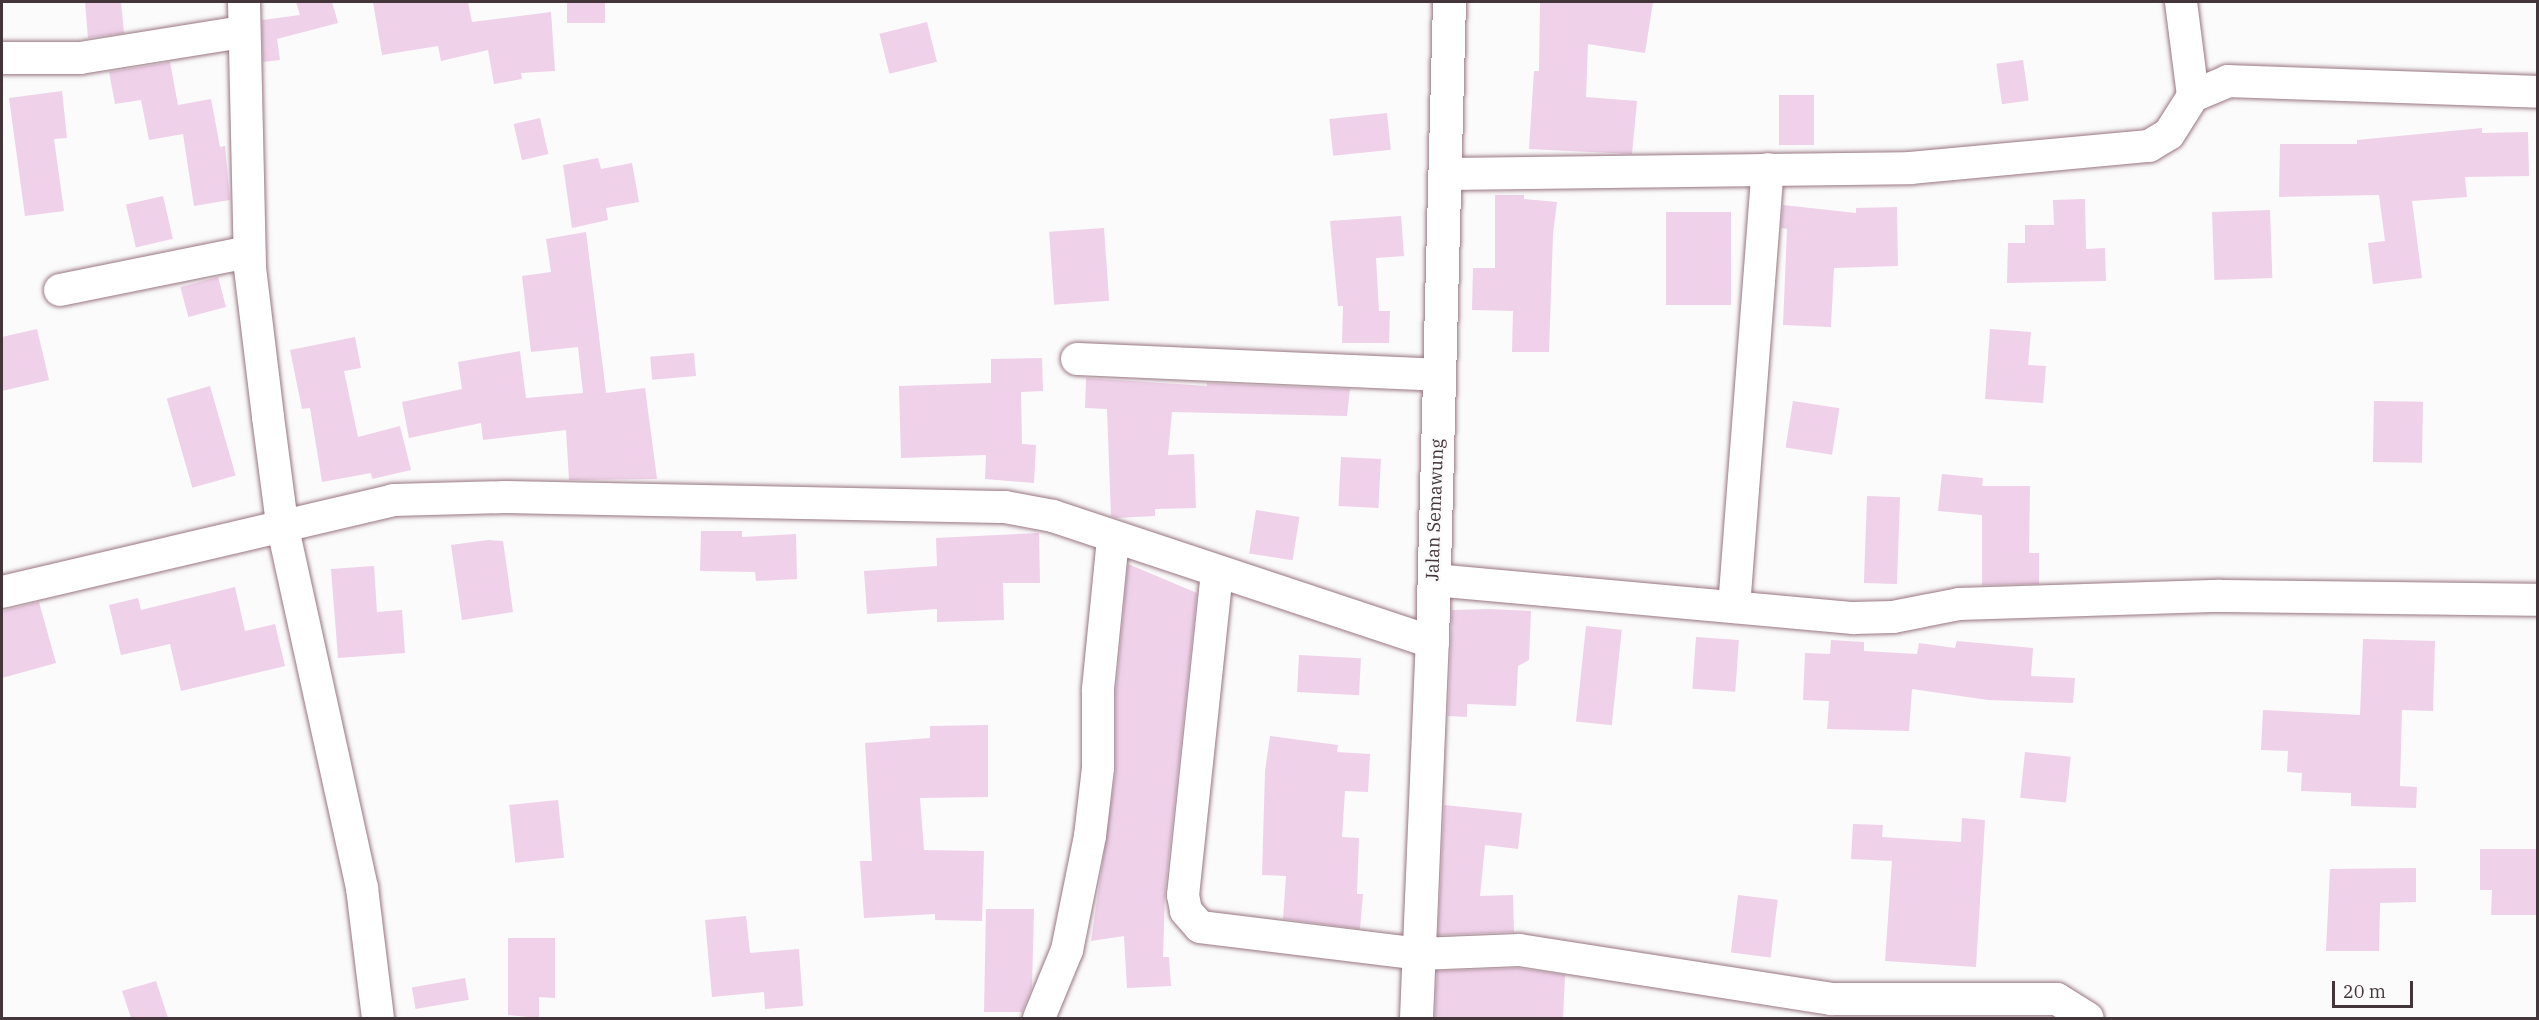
<!DOCTYPE html>
<html>
<head>
<meta charset="utf-8">
<style>
  body { margin:0 }
  #map { position:relative; width:2539px; height:1020px; overflow:hidden; background:#fbfbfb; font-family:"IBM Plex Serif",serif }
  div>[style] { position:absolute }
  .building>* { inset:0; background:#efd1e9; transform-origin:0 0 }
  .roads { filter:drop-shadow(0 0 2px #997682) drop-shadow(0 0 2px #997682) }
  .minor>* { height:32px; margin:-16px; padding:0 16px; transform-origin:16px; border-radius:16px; background:#fff }
  .tertiary>* { height:33px; margin:-16.5px; padding:0 16.5px; transform-origin:16.5px; border-radius:16.5px; background:#fff }
  span { translate:-50% -50%; white-space:nowrap; text-align:center; line-height:1.15; -webkit-text-stroke:5px #fbfbfb; paint-order:stroke }
  .street-label { font-size:18px; color:#44353a }
  .frame { position:absolute; inset:0; border:3px solid #44353a; pointer-events:none }
  .scale { position:absolute; left:2332px; top:981px; width:81px; height:27px; box-sizing:border-box; border:3px solid #44353a; border-top:0; padding-left:8px; font-size:18px; line-height:21px; white-space:nowrap; color:#44353a; -webkit-text-stroke:4px #fbfbfb; paint-order:stroke }
</style>
</head>
<body>
<div id="map">
  <div class="building">
    <i style="clip-path:polygon(85px 2px,121px 2px,124px 33px,88px 38px)"></i>
    <i style="clip-path:polygon(296px 2px,332px 2px,338px 23px,277px 39px,280px 60px,263px 62px,262px 20px,300px 15px)"></i>
    <i style="clip-path:polygon(373px 2px,468px 2px,472px 22px,551px 12px,555px 71px,521px 73px,522px 79px,494px 84px,488px 50px,441px 61px,438px 46px,382px 55px)"></i>
    <i style="left:567px;top:2px;width:38px;height:21px"></i>
    <i style="clip-path:polygon(1540px 2px,1653px 2px,1645px 53px,1588px 44px,1586px 97px,1637px 101px,1632px 154px,1529px 149px,1534px 71px,1539px 71px)"></i>
    <i style="left:927px;top:22px;width:41px;height:49px;rotate:76deg"></i>
    <i style="left:2023px;top:60px;width:41px;height:27px;rotate:82deg"></i>
    <i style="clip-path:polygon(170px 62px,178px 105px,211px 99px,220px 147px,225px 146px,230px 200px,194px 206px,183px 134px,149px 140px,141px 100px,115px 104px,109px 72px)"></i>
    <i style="clip-path:polygon(62px 91px,67px 138px,54px 139px,64px 211px,25px 216px,9px 98px)"></i>
    <i style="left:1779px;top:95px;width:35px;height:50px"></i>
    <i style="left:1387px;top:113px;width:37px;height:58px;rotate:84deg"></i>
    <i style="left:540px;top:118px;width:37px;height:27px;rotate:77deg"></i>
    <i style="clip-path:polygon(2482px 128px,2482px 133px,2528px 132px,2529px 176px,2465px 177px,2467px 197px,2412px 201px,2422px 278px,2373px 284px,2368px 243px,2385px 241px,2379px 195px,2279px 197px,2280px 144px,2357px 144px,2357px 140px)"></i>
    <i style="clip-path:polygon(598px 158px,601px 169px,632px 163px,639px 202px,606px 208px,608px 220px,572px 228px,563px 165px)"></i>
    <i style="clip-path:polygon(1495px 195px,1524px 195px,1524px 199px,1557px 202px,1553px 234px,1549px 352px,1512px 352px,1513px 311px,1472px 310px,1473px 268px,1495px 268px)"></i>
    <i style="left:163px;top:196px;width:44px;height:38px;rotate:77deg"></i>
    <i style="clip-path:polygon(2085px 199px,2086px 249px,2105px 248px,2106px 281px,2007px 283px,2008px 243px,2025px 243px,2025px 225px,2054px 225px,2053px 200px)"></i>
    <i style="clip-path:polygon(1783px 205px,1856px 213px,1856px 208px,1897px 207px,1898px 266px,1834px 268px,1831px 327px,1783px 325px,1787px 229px,1781px 228px)"></i>
    <i style="left:2270px;top:210px;width:68px;height:58px;rotate:88deg"></i>
    <i style="left:1731px;top:212px;width:93px;height:65px;rotate:90deg"></i>
    <i style="clip-path:polygon(1401px 216px,1404px 256px,1376px 258px,1379px 311px,1390px 311px,1389px 343px,1342px 343px,1343px 306px,1338px 306px,1330px 221px)"></i>
    <i style="left:1104px;top:228px;width:73px;height:55px;rotate:86deg"></i>
    <i style="clip-path:polygon(586px 232px,606px 393px,645px 388px,657px 479px,569px 480px,566px 430px,483px 440px,481px 423px,409px 438px,402px 402px,462px 389px,458px 362px,520px 351px,526px 398px,583px 393px,578px 347px,531px 352px,522px 276px,551px 272px,546px 239px)"></i>
    <i style="left:218px;top:277px;width:31px;height:39px;rotate:75deg"></i>
    <i style="clip-path:polygon(37px 329px,49px 380px,2px 391px,2px 337px)"></i>
    <i style="clip-path:polygon(1990px 329px,2031px 332px,2028px 365px,2046px 366px,2043px 403px,1985px 399px)"></i>
    <i style="clip-path:polygon(355px 337px,361px 368px,344px 371px,358px 437px,400px 426px,411px 470px,372px 479px,371px 473px,322px 482px,310px 408px,302px 409px,290px 350px)"></i>
    <i style="left:694px;top:353px;width:23px;height:44px;rotate:85deg"></i>
    <i style="clip-path:polygon(1042px 358px,1043px 391px,1021px 392px,1022px 444px,1036px 445px,1034px 483px,985px 479px,986px 455px,901px 458px,899px 386px,991px 383px,991px 359px)"></i>
    <i style="clip-path:polygon(1086px 378px,1207px 386px,1207px 383px,1350px 389px,1347px 416px,1172px 412px,1168px 455px,1194px 454px,1196px 508px,1155px 509px,1155px 516px,1116px 518px,1111px 516px,1107px 409px,1085px 408px)"></i>
    <i style="left:210px;top:386px;width:93px;height:45px;rotate:74deg"></i>
    <i style="left:1793px;top:401px;width:47px;height:47px;rotate:9deg"></i>
    <i style="left:2374px;top:401px;width:49px;height:61px;rotate:1deg"></i>
    <i style="left:1341px;top:457px;width:40px;height:49px;rotate:3deg"></i>
    <i style="clip-path:polygon(1942px 474px,1983px 478px,1982px 486px,2030px 486px,2029px 553px,2039px 553px,2039px 584px,1982px 585px,1982px 515px,1938px 511px)"></i>
    <i style="left:1867px;top:496px;width:33px;height:87px;rotate:2deg"></i>
    <i style="left:1256px;top:510px;width:44px;height:44px;rotate:9deg"></i>
    <i style="clip-path:polygon(701px 531px,742px 531px,742px 537px,796px 534px,797px 579px,756px 581px,755px 572px,700px 571px)"></i>
    <i style="clip-path:polygon(1039px 533px,1040px 583px,1003px 583px,1004px 620px,937px 622px,937px 609px,867px 614px,864px 571px,937px 566px,936px 538px)"></i>
    <i style="clip-path:polygon(488px 540px,503px 541px,513px 612px,462px 620px,451px 545px)"></i>
    <i style="clip-path:polygon(1128px 564px,1197px 593px,1165px 893px,1163px 957px,1169px 957px,1171px 986px,1127px 988px,1124px 936px,1091px 941px,1116px 770px,1116px 690px)"></i>
    <i style="clip-path:polygon(374px 566px,377px 612px,402px 610px,405px 653px,338px 658px,331px 569px)"></i>
    <i style="clip-path:polygon(235px 587px,245px 631px,275px 624px,285px 666px,181px 691px,170px 644px,121px 655px,109px 605px,138px 598px,141px 610px)"></i>
    <i style="clip-path:polygon(39px 602px,56px 663px,2px 678px,2px 611px)"></i>
    <i style="clip-path:polygon(1490px 609px,1531px 611px,1529px 660px,1518px 666px,1516px 706px,1467px 704px,1467px 717px,1448px 716px,1452px 610px)"></i>
    <i style="left:1586px;top:626px;width:36px;height:96px;rotate:6deg"></i>
    <i style="left:1696px;top:637px;width:43px;height:52px;rotate:4deg"></i>
    <i style="clip-path:polygon(2363px 639px,2435px 641px,2433px 711px,2402px 710px,2400px 786px,2417px 787px,2416px 808px,2351px 806px,2351px 793px,2301px 791px,2302px 773px,2287px 772px,2288px 751px,2261px 750px,2263px 710px,2360px 715px)"></i>
    <i style="clip-path:polygon(1831px 640px,1864px 642px,1864px 651px,1917px 654px,1919px 643px,1955px 648px,1957px 641px,2033px 648px,2031px 676px,2075px 678px,2073px 703px,1988px 700px,1912px 689px,1909px 731px,1827px 729px,1829px 701px,1803px 700px,1805px 653px,1830px 654px)"></i>
    <i style="left:1299px;top:655px;width:62px;height:37px;rotate:3deg"></i>
    <i style="clip-path:polygon(988px 725px,988px 797px,920px 798px,924px 850px,984px 851px,982px 921px,935px 920px,935px 914px,864px 918px,860px 861px,872px 861px,865px 743px,930px 738px,930px 726px)"></i>
    <i style="clip-path:polygon(1270px 736px,1338px 745px,1337px 752px,1370px 754px,1368px 792px,1345px 791px,1342px 837px,1359px 838px,1357px 894px,1363px 894px,1360px 929px,1283px 919px,1286px 876px,1262px 875px,1265px 771px)"></i>
    <i style="left:2025px;top:752px;width:46px;height:46px;rotate:6deg"></i>
    <i style="left:558px;top:800px;width:58px;height:49px;rotate:84deg"></i>
    <i style="clip-path:polygon(1444px 805px,1522px 813px,1518px 849px,1485px 845px,1480px 896px,1513px 895px,1514px 932px,1438px 935px)"></i>
    <i style="clip-path:polygon(1962px 818px,1985px 820px,1976px 967px,1885px 961px,1892px 861px,1851px 859px,1853px 824px,1883px 825px,1882px 837px,1961px 842px)"></i>
    <i style="clip-path:polygon(2480px 849px,2538px 849px,2538px 915px,2491px 915px,2492px 890px,2480px 890px)"></i>
    <i style="clip-path:polygon(2416px 868px,2416px 902px,2380px 903px,2379px 951px,2326px 951px,2330px 869px)"></i>
    <i style="left:1738px;top:895px;width:40px;height:58px;rotate:7deg"></i>
    <i style="clip-path:polygon(986px 909px,1034px 909px,1032px 987px,1022px 1012px,984px 1012px)"></i>
    <i style="clip-path:polygon(746px 916px,750px 953px,799px 949px,803px 1006px,765px 1009px,764px 992px,712px 997px,705px 920px)"></i>
    <i style="clip-path:polygon(508px 938px,555px 938px,555px 998px,539px 997px,539px 1018px,508px 1015px)"></i>
    <i style="clip-path:polygon(1518px 968px,1565px 975px,1563px 1018px,1435px 1018px,1437px 971px)"></i>
    <i style="left:465px;top:978px;width:22px;height:54px;rotate:80deg"></i>
    <i style="clip-path:polygon(156px 981px,168px 1018px,131px 1018px,122px 991px)"></i>
  </div>
  <div class="roads">
    <div class="minor">
      <i style="left:244px;top:2px;width:266px;rotate:88.7deg"></i>
      <i style="left:250px;top:268px;width:150px;rotate:83.1deg"></i>
      <i style="left:268px;top:417px;width:108px;rotate:82.5deg"></i>
      <i style="left:282px;top:524px;width:373px;rotate:77.6deg"></i>
      <i style="left:362px;top:888px;width:131px;rotate:83deg"></i>
      <i style="left:2181px;top:2px;width:95px;rotate:82.7deg"></i>
      <i style="left:2px;top:58px;width:78px"></i>
      <i style="left:80px;top:58px;width:164px;rotate:-9.1deg"></i>
      <i style="left:1445px;top:174px;width:465px;rotate:-0.7deg"></i>
      <i style="left:1910px;top:168px;width:240px;rotate:-5.3deg"></i>
      <i style="left:2149px;top:146px;width:23px;rotate:-31deg"></i>
      <i style="left:2169px;top:134px;width:45px;rotate:-57.7deg"></i>
      <i style="left:2193px;top:96px;width:38px;rotate:-23deg"></i>
      <i style="left:2228px;top:81px;width:310px;rotate:2deg"></i>
      <i style="left:60px;top:290px;width:193px;rotate:-11.4deg"></i>
      <i style="left:1077px;top:359px;width:362px;rotate:2.5deg"></i>
      <i style="left:1217px;top:572px;width:325px;rotate:96deg"></i>
      <i style="left:1183px;top:895px;width:16px;rotate:79deg"></i>
      <i style="left:1186px;top:911px;width:21px;rotate:49deg"></i>
      <i style="left:1200px;top:927px;width:221px;rotate:7deg"></i>
      <i style="left:1419px;top:954px;width:100px;rotate:-2.3deg"></i>
      <i style="left:1519px;top:950px;width:316px;rotate:8.9deg"></i>
      <i style="left:1831px;top:999px;width:226px"></i>
      <i style="left:2057px;top:999px;width:36px;rotate:32deg"></i>
      <i style="left:1434px;top:580px;width:421px;rotate:5.2deg"></i>
      <i style="left:1853px;top:618px;width:40px;rotate:-1.4deg"></i>
      <i style="left:1893px;top:617px;width:67px;rotate:-11.1deg"></i>
      <i style="left:1959px;top:604px;width:261px;rotate:-1.8deg"></i>
      <i style="left:2220px;top:596px;width:318px;rotate:0.7deg"></i>
      <i style="left:2px;top:592px;width:402px;rotate:-13.2deg"></i>
      <i style="left:393px;top:500px;width:112px;rotate:-1.5deg"></i>
      <i style="left:505px;top:497px;width:500px;rotate:1.15deg"></i>
      <i style="left:1005px;top:507px;width:49px;rotate:10.6deg"></i>
      <i style="left:1053px;top:516px;width:399px;rotate:18.4deg"></i>
      <i style="left:1734px;top:607px;width:439px;rotate:-85.6deg"></i>
      <i style="left:1039px;top:1018px;width:74px;rotate:-67.6deg"></i>
      <i style="left:1067px;top:950px;width:116px;rotate:-78.6deg"></i>
      <i style="left:1090px;top:836px;width:68px;rotate:-83.3deg"></i>
      <i style="left:1098px;top:768px;width:79px;rotate:-90deg"></i>
      <i style="left:1098px;top:689px;width:152px;rotate:-84.3deg"></i>
    </div>
    <div class="tertiary">
      <i style="left:1416px;top:1018px;width:376px;rotate:-87.6deg"></i>
      <i style="left:1432px;top:642px;width:640px;rotate:-88.48deg"></i>
    </div>
  </div>
  <div class="street-label">
    <span style="left:1435px;top:510px;rotate:-88deg">Jalan Semawung</span>
  </div>
  <div class="frame"></div>
  <div class="scale">20 m</div>
</div>
</body>
</html>
